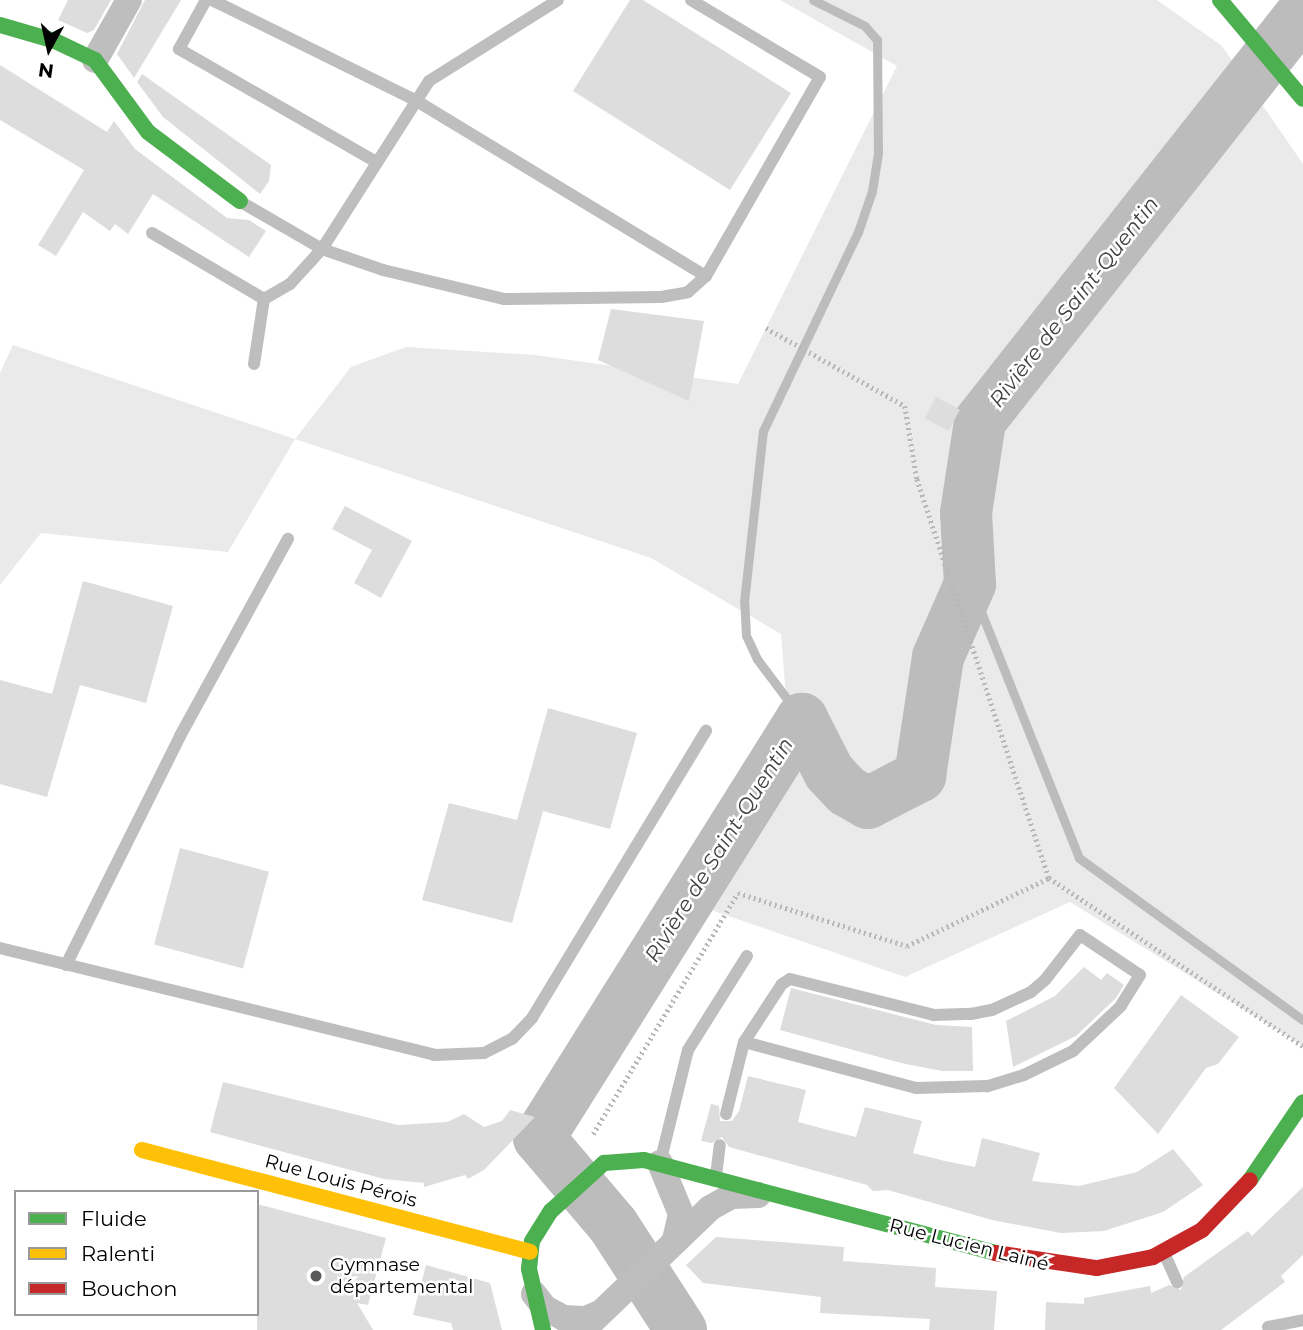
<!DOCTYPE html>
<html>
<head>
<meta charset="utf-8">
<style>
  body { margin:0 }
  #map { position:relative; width:1303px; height:1330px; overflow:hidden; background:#fff; font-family:Montserrat,sans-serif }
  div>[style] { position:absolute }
  .green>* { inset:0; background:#eaeaea }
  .stream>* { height:9px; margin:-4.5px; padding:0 4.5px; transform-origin:4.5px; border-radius:4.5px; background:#bcbcbc }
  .river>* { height:52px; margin:-26px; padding:0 26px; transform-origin:26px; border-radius:26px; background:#bcbcbc }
  .building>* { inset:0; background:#ddd; transform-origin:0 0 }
  .path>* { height:4.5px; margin-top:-2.25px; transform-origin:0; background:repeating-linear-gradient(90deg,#b8b8b8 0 2px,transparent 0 5.5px) }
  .lane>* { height:12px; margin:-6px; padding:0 6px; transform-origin:6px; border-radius:6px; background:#bebebe }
  .street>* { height:26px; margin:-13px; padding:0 13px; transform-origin:13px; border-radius:13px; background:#bebebe }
  .fast>* { height:16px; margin:-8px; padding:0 8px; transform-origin:8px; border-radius:8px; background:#4caf50 }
  .slow>* { height:16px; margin:-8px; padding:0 8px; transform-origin:8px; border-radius:8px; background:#ffc107 }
  .jam>* { height:16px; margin:-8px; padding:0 8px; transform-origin:8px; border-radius:8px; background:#c62828 }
  .dots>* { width:19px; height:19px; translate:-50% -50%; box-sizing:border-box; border:4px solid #fff; border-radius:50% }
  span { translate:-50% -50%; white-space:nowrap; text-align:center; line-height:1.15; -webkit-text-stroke:5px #fff; paint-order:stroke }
  .street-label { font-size:19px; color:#000 }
  .poi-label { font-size:19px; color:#000 }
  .left { translate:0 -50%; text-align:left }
  .water-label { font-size:21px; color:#414141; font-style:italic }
  .legend { position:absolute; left:14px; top:1190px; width:245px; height:126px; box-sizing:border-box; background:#fff; border:2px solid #999; margin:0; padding:9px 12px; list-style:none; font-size:21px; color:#000 }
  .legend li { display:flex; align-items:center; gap:14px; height:35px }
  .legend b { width:35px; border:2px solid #999 }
  .north { position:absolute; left:14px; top:14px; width:70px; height:70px; -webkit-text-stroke:5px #fff; paint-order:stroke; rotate:188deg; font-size:19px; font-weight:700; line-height:28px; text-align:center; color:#000 }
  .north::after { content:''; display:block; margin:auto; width:24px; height:32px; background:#000; clip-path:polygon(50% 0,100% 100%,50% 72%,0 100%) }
</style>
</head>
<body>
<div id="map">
  <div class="green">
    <i style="clip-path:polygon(780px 0,1157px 0,1222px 46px,1303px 164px,1303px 1046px,1070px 902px,905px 977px,691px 903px,789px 734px,781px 634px,651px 558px,295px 439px,228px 552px,41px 533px,0 585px,0 373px,13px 345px,295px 439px,351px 367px,406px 347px,535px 355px,738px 384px,897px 66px)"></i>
  </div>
  <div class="stream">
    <i style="left:970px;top:584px;width:295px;rotate:68.3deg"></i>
    <i style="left:1079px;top:858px;width:276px;rotate:35.9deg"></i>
    <i style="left:802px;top:719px;width:75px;rotate:-126.9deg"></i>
    <i style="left:757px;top:659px;width:26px;rotate:-115deg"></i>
    <i style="left:746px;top:635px;width:33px;rotate:-93deg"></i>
    <i style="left:744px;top:602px;width:172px;rotate:-83.7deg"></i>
    <i style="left:763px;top:431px;width:221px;rotate:-64.5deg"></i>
    <i style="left:858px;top:232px;width:43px;rotate:-71.1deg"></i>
    <i style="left:872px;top:191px;width:38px;rotate:-81deg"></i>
    <i style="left:878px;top:153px;width:113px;rotate:-90.5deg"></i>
    <i style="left:877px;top:40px;width:18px;rotate:-131deg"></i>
    <i style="left:865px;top:26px;width:58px;rotate:-153.4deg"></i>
  </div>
  <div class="river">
    <i style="left:681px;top:1330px;width:125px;rotate:-122.9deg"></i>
    <i style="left:613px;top:1225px;width:114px;rotate:-130.4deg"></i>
    <i style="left:539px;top:1138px;width:495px;rotate:-57.9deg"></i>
    <i style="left:802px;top:719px;width:59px;rotate:63deg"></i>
    <i style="left:829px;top:772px;width:26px;rotate:47deg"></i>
    <i style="left:847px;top:791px;width:24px;rotate:30deg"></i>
    <i style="left:868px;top:803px;width:59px;rotate:-27.4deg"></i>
    <i style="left:920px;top:776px;width:120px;rotate:-81.4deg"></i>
    <i style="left:938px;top:657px;width:80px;rotate:-66.3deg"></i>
    <i style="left:970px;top:584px;width:71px;rotate:-93.2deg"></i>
    <i style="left:966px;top:513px;width:93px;rotate:-81.3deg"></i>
    <i style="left:980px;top:421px;width:521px;rotate:-51.7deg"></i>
  </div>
  <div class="building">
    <i style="clip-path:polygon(68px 0,111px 0,94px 30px,87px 33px,58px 20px)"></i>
    <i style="clip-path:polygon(145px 0,181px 0,134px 78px,117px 54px)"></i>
    <i style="clip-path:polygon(630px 0,643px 0,791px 93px,730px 190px,573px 91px)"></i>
    <i style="clip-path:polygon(0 65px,107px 132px,114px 121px,135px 149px,227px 218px,249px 220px,266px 231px,249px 257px,153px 194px,128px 234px,115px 224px,110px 231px,83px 212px,56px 256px,38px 245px,84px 170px,0 120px)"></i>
    <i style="clip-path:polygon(142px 74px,271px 165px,269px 181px,260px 194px,163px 117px,137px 82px)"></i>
    <i style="clip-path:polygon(611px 309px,704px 321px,689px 401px,598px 360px)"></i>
    <i style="left:936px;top:397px;width:27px;height:24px;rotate:28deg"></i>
    <i style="clip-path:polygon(345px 506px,412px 541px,381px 598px,354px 583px,372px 550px,332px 529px)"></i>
    <i style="clip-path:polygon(83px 581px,173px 606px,146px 703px,80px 685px,47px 797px,0 784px,0 680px,52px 694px)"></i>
    <i style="clip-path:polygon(548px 708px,637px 733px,610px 829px,543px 811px,512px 923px,422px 900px,449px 803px,517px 820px)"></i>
    <i style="left:180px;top:848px;width:92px;height:100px;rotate:15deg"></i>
    <i style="clip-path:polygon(1084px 967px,1101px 980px,1107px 973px,1124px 985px,1116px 998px,1076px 1036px,1013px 1067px,1006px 1021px,1055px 996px)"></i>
    <i style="clip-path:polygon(791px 988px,936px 1025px,972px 1027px,973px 1071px,942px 1071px,901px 1063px,780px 1030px)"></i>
    <i style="clip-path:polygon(1181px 995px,1239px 1037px,1218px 1064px,1206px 1068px,1158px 1134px,1114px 1088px)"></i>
    <i style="clip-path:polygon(748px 1076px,806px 1090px,798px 1122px,828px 1130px,856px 1137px,865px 1107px,922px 1121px,913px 1153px,945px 1161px,975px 1167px,982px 1138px,1040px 1153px,1032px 1181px,1079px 1186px,1137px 1172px,1173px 1149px,1203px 1185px,1163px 1212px,1104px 1231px,1061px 1233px,992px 1220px,888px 1190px,873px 1191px,867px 1185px,729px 1147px,722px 1137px,712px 1143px,701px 1141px,711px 1104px,719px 1106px,720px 1121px,732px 1121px,739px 1111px)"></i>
    <i style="clip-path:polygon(223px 1082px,398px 1125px,447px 1122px,464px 1114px,484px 1127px,502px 1121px,510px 1110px,535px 1117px,484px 1170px,468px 1179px,465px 1175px,424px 1187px,424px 1183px,384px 1179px,210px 1132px)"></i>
    <i style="clip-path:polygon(1303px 1187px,1303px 1255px,1281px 1276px,1285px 1282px,1221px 1330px,1045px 1330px,1046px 1302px,1084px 1304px,1084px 1298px,1150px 1286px,1151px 1293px,1169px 1285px,1181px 1290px,1184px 1277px,1248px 1231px,1252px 1236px)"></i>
    <i style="clip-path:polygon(257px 1204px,386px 1238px,368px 1305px,357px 1303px,373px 1330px,257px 1330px)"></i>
    <i style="clip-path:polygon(716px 1237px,844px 1247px,843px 1261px,936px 1268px,935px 1287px,997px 1291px,994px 1330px,929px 1330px,930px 1319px,820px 1313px,821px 1297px,703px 1283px,686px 1265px)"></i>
    <i style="clip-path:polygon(426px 1265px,490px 1283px,502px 1330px,453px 1330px,451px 1323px,413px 1315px)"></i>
  </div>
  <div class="path">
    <i style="left:766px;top:328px;width:159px;rotate:29.3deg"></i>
    <i style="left:905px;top:406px;width:74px;rotate:80.7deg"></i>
    <i style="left:917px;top:479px;width:420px;rotate:71.7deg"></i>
    <i style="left:593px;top:1134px;width:281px;rotate:-59deg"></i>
    <i style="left:738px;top:893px;width:177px;rotate:17.4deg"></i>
    <i style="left:907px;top:946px;width:157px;rotate:-25.6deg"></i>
    <i style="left:1049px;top:878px;width:305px;rotate:33.5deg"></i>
  </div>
  <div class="lane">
    <i style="left:206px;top:0;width:56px;rotate:118.9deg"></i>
    <i style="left:179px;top:49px;width:227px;rotate:29.8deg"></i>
    <i style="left:212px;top:0;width:226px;rotate:26.2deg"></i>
    <i style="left:415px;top:100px;width:340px;rotate:31.2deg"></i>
    <i style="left:241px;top:202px;width:94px;rotate:30.1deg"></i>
    <i style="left:322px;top:249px;width:65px;rotate:19deg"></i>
    <i style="left:383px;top:270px;width:124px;rotate:13.5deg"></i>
    <i style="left:504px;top:299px;width:157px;rotate:-0.7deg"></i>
    <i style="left:661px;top:297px;width:27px;rotate:-10deg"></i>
    <i style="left:688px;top:292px;width:24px;rotate:-42deg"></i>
    <i style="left:706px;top:276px;width:229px;rotate:-60.2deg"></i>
    <i style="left:820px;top:77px;width:150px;rotate:-149.2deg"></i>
    <i style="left:152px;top:233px;width:130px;rotate:30.5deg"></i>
    <i style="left:264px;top:299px;width:30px;rotate:-30deg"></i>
    <i style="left:290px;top:284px;width:47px;rotate:-47.6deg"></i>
    <i style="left:322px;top:249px;width:199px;rotate:-57.5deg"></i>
    <i style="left:429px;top:81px;width:152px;rotate:-32.1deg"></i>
    <i style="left:254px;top:364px;width:66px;rotate:-81.3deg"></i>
    <i style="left:0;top:948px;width:447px;rotate:13.8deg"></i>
    <i style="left:434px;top:1055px;width:50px;rotate:-2.3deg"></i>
    <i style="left:484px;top:1053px;width:31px;rotate:-27deg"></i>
    <i style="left:512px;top:1039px;width:29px;rotate:-46deg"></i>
    <i style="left:532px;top:1018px;width:336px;rotate:-58.8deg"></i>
    <i style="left:66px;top:965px;width:256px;rotate:-63.5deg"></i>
    <i style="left:180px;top:736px;width:225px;rotate:-61.3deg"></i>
    <i style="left:726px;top:1114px;width:74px;rotate:-76deg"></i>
    <i style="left:744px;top:1042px;width:69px;rotate:-56.8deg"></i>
    <i style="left:782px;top:984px;width:9px;rotate:-32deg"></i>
    <i style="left:790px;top:979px;width:148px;rotate:14deg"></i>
    <i style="left:934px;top:1015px;width:37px;rotate:-2deg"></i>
    <i style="left:971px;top:1014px;width:21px;rotate:-11deg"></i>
    <i style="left:992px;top:1010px;width:43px;rotate:-24.8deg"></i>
    <i style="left:1031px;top:992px;width:18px;rotate:-41deg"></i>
    <i style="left:1045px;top:980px;width:57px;rotate:-52.1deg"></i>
    <i style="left:1080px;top:935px;width:72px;rotate:33.7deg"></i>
    <i style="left:1140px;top:975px;width:36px;rotate:122deg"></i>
    <i style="left:1121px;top:1006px;width:66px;rotate:136.8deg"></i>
    <i style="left:1073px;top:1051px;width:55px;rotate:153.9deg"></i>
    <i style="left:1024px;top:1075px;width:39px;rotate:163deg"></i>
    <i style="left:987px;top:1086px;width:71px;rotate:178.4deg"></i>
    <i style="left:916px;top:1088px;width:178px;rotate:-165deg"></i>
    <i style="left:660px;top:1163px;width:116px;rotate:-76.1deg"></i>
    <i style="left:688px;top:1050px;width:111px;rotate:-57.9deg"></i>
    <i style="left:716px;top:1176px;width:31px;rotate:-83deg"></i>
    <i style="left:1165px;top:1255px;width:30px;rotate:66deg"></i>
    <i style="left:1268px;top:1327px;width:36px;rotate:-11deg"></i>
  </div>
  <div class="street">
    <i style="left:95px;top:60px;width:69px;rotate:-60.5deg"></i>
    <i style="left:660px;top:1163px;width:55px;rotate:67.6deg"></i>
    <i style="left:681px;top:1214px;width:28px;rotate:103deg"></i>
    <i style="left:534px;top:1294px;width:18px;rotate:52deg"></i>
    <i style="left:545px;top:1308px;width:21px;rotate:28deg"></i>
    <i style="left:564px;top:1318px;width:22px;rotate:3deg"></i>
    <i style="left:586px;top:1319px;width:12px;rotate:-24deg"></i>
    <i style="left:583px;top:1330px;width:176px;rotate:-43.8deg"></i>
    <i style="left:710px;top:1208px;width:25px;rotate:-29deg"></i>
    <i style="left:732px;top:1196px;width:26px;rotate:-2deg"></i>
  </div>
  <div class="fast">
    <i style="left:1220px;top:0;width:129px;rotate:50deg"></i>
    <i style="left:0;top:25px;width:57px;rotate:16.2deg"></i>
    <i style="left:55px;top:41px;width:44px;rotate:25.4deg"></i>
    <i style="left:95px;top:60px;width:89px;rotate:53.6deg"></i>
    <i style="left:148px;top:132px;width:115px;rotate:36.9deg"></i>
    <i style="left:1250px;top:1180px;width:94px;rotate:-55.8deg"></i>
    <i style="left:543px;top:1330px;width:63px;rotate:-102.9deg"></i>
    <i style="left:529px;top:1269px;width:28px;rotate:-84deg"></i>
    <i style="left:532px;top:1241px;width:36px;rotate:-58deg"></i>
    <i style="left:551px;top:1211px;width:72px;rotate:-42.2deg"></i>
    <i style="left:604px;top:1163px;width:40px;rotate:-4.3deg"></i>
    <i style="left:644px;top:1160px;width:363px;rotate:14.8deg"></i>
  </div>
  <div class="slow">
    <i style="left:142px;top:1150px;width:401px;rotate:14.7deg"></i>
  </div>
  <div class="jam">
    <i style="left:995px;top:1253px;width:103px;rotate:8.4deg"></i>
    <i style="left:1097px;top:1268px;width:57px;rotate:-11.1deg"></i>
    <i style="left:1153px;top:1257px;width:56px;rotate:-28.9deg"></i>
    <i style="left:1202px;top:1230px;width:69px;rotate:-46.2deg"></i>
  </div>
  <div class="dots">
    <i style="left:316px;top:1276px;background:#595959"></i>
  </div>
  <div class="street-label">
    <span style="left:341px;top:1181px;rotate:15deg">Rue Louis Pérois</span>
    <span style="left:969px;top:1245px;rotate:14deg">Rue Lucien Lainé</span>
  </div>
  <div class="poi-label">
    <span class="left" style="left:330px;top:1276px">Gymnase<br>départemental</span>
  </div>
  <div class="water-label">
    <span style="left:1074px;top:302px;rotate:-52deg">Rivière de Saint-Quentin</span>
    <span style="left:719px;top:850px;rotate:-58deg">Rivière de Saint-Quentin</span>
  </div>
  <ul class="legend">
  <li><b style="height:9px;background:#4caf50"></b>Fluide</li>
  <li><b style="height:9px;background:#ffc107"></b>Ralenti</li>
  <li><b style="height:9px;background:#c62828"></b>Bouchon</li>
  </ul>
  <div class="north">N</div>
</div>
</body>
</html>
